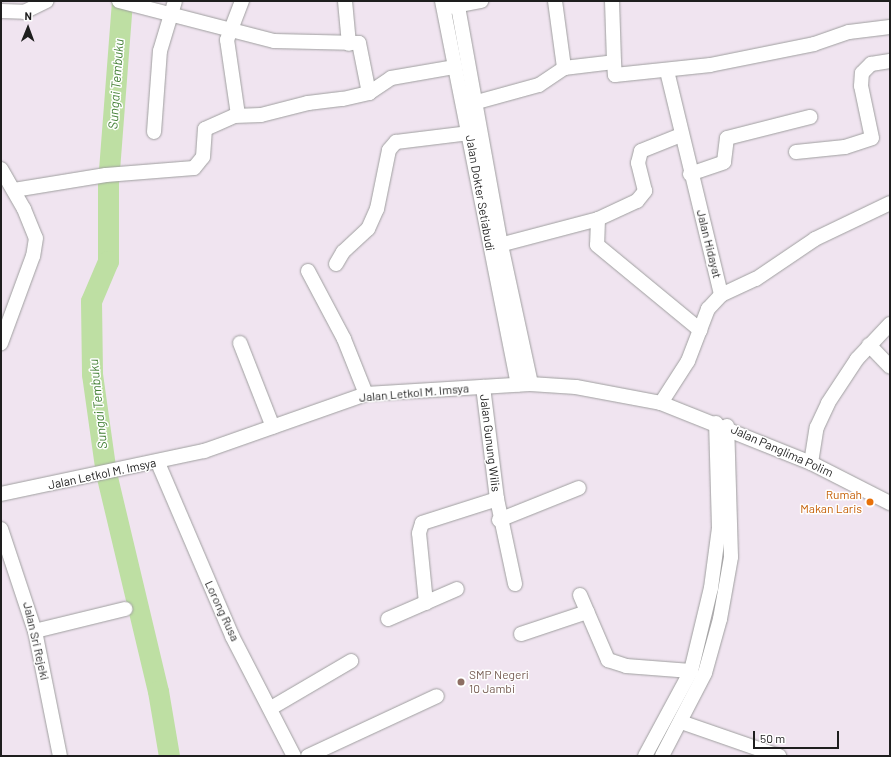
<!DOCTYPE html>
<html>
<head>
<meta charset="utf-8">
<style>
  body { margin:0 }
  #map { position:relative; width:891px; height:757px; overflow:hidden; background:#f0e4f0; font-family:Barlow,sans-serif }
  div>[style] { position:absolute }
  .river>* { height:21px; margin:-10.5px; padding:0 10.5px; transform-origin:10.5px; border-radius:10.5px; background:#bedfa3 }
  .roads { filter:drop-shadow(0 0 1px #9f9f9f) drop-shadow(0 0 1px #9f9f9f) }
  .minor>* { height:14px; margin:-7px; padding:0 7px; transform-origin:7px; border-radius:7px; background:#fff }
  .dots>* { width:11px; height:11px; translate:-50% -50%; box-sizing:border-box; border:2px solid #fff; border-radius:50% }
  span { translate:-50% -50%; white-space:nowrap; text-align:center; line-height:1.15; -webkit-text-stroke:3px #fff; paint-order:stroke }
  .street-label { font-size:12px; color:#1e1e1e }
  .food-label { font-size:12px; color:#c56008 }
  .right { translate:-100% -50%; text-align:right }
  .education-label { font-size:12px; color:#785e54 }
  .left { translate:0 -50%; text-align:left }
  .water-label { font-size:13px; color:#458137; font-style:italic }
  .frame { position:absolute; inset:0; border:2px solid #1e1e1e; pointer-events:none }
  .north { position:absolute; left:8px; top:8px; width:40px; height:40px; -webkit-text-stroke:3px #fff; paint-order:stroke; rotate:1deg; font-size:11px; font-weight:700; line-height:16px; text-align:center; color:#1e1e1e }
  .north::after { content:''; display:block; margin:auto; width:14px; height:18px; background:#1e1e1e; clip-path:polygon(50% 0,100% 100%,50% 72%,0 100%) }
  .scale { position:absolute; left:753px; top:731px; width:86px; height:18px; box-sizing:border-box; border:2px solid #1e1e1e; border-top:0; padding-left:5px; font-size:12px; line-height:14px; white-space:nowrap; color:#1e1e1e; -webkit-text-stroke:3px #fff; paint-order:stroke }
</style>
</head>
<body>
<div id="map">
  <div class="river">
    <i style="left:122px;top:1px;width:181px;rotate:94.4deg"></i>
    <i style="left:108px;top:181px;width:80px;rotate:90deg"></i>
    <i style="left:108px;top:261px;width:43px;rotate:113deg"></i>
    <i style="left:91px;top:301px;width:73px;rotate:89.2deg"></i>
    <i style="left:92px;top:374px;width:100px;rotate:82deg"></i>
    <i style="left:106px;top:473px;width:224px;rotate:76.6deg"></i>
    <i style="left:158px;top:691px;width:66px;rotate:80.4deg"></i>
  </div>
  <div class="roads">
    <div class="minor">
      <i style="left:119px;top:1px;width:160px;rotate:14.5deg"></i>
      <i style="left:274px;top:41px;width:85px;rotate:1.3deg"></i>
      <i style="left:359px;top:43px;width:51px;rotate:78.7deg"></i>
      <i style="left:345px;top:1px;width:43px;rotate:84.7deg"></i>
      <i style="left:442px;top:1px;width:391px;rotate:78.8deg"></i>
      <i style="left:457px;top:1px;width:248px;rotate:79.8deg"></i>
      <i style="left:501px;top:245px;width:142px;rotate:77.8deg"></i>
      <i style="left:555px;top:1px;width:68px;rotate:82.3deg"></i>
      <i style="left:564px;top:68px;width:50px;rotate:-6.8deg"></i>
      <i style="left:614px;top:62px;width:13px;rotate:86deg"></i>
      <i style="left:615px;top:75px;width:96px;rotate:-6deg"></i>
      <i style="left:710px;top:65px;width:106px;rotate:-11.4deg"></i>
      <i style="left:814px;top:44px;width:37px;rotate:-19deg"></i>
      <i style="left:849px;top:32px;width:41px;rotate:-7deg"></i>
      <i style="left:612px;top:1px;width:61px;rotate:88.1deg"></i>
      <i style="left:450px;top:7px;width:32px;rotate:-11deg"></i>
      <i style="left:1px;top:11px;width:23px;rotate:2deg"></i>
      <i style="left:24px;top:12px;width:25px;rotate:-26deg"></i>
      <i style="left:667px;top:71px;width:230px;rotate:76.4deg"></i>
      <i style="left:477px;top:102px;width:64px;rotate:-15.3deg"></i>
      <i style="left:539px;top:85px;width:30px;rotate:-34deg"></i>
      <i style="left:238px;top:115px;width:76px;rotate:-98.3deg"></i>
      <i style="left:227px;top:40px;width:42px;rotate:-69deg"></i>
      <i style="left:154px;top:132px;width:81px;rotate:-85.8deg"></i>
      <i style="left:160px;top:51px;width:52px;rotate:-73.3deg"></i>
      <i style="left:796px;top:152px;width:49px;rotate:-5.8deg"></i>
      <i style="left:845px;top:147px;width:28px;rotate:-18deg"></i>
      <i style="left:872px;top:138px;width:53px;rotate:-101.9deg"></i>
      <i style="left:861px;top:86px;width:13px;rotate:-86deg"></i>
      <i style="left:862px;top:73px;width:13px;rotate:-45deg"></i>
      <i style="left:871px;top:64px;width:19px;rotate:-9deg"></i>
      <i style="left:1px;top:169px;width:46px;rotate:60.1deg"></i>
      <i style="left:24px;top:209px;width:31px;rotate:68deg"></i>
      <i style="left:36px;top:238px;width:18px;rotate:99deg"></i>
      <i style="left:33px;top:256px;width:93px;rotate:110.2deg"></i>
      <i style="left:690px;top:174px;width:36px;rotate:-19deg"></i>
      <i style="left:724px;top:162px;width:24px;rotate:-83deg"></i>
      <i style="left:727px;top:138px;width:86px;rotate:-14.2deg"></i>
      <i style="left:14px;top:190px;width:93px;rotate:-9.3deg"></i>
      <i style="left:106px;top:175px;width:88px;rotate:-4.5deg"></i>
      <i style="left:194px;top:168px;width:14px;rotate:-51deg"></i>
      <i style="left:203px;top:157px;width:28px;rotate:-86deg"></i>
      <i style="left:205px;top:129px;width:32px;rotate:-24deg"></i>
      <i style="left:234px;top:116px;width:27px;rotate:-2deg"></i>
      <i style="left:261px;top:115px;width:49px;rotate:-14.3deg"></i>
      <i style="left:308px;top:103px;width:35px;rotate:-7deg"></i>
      <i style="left:343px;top:99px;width:27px;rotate:-13deg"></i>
      <i style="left:369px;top:93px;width:27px;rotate:-34deg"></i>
      <i style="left:391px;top:78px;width:65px;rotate:-9.8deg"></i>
      <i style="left:598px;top:219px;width:26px;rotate:92deg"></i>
      <i style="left:597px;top:245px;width:134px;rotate:39.5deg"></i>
      <i style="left:492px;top:247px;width:110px;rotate:-14.8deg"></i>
      <i style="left:598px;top:219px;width:43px;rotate:-24.8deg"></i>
      <i style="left:637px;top:201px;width:13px;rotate:-51deg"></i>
      <i style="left:645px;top:191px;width:29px;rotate:-104deg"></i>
      <i style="left:638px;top:163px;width:12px;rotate:-76deg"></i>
      <i style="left:641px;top:151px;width:43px;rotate:-21.8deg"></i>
      <i style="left:336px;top:264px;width:14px;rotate:-60deg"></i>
      <i style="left:343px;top:252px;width:34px;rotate:-43deg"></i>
      <i style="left:368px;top:229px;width:22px;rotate:-66deg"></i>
      <i style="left:377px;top:209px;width:60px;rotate:-78.5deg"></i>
      <i style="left:389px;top:150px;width:11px;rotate:-49deg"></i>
      <i style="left:396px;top:142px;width:74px;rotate:-7deg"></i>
      <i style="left:308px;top:271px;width:77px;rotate:62.1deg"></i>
      <i style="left:344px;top:339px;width:59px;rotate:68.2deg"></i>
      <i style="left:240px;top:343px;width:90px;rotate:68.6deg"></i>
      <i style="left:869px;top:345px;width:30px;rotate:46deg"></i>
      <i style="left:661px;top:403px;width:50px;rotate:-57.3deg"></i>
      <i style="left:688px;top:361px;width:56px;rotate:-69deg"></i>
      <i style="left:708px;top:309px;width:19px;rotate:-47deg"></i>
      <i style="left:721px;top:295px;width:38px;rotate:-25deg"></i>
      <i style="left:756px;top:279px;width:71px;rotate:-34.1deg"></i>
      <i style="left:815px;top:239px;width:83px;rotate:-25.6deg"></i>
      <i style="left:158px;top:463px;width:188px;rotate:66.8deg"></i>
      <i style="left:232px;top:636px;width:135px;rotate:62.7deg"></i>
      <i style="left:811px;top:463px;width:36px;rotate:-81deg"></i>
      <i style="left:817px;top:427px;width:26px;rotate:-65deg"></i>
      <i style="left:828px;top:403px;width:53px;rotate:-56.6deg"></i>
      <i style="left:857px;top:359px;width:48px;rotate:-46.7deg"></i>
      <i style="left:1px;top:494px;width:208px;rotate:-12deg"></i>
      <i style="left:204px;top:451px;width:172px;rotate:-19.4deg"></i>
      <i style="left:366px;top:394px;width:164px;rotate:-3.5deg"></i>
      <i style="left:530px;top:384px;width:46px;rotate:3.7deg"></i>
      <i style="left:576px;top:387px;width:86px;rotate:10.7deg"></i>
      <i style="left:661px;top:403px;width:162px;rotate:21.8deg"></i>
      <i style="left:811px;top:463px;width:89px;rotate:26.9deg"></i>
      <i style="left:497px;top:499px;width:87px;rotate:78deg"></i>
      <i style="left:499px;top:520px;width:86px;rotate:-21.8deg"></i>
      <i style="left:1px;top:529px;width:108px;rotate:71.6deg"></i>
      <i style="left:35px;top:631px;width:127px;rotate:78.7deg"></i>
      <i style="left:580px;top:595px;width:71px;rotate:66.7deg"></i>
      <i style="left:608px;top:660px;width:19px;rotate:18deg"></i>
      <i style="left:626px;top:666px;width:65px;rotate:4.4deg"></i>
      <i style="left:426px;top:603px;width:70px;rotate:-95.7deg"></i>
      <i style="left:419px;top:533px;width:10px;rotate:-73deg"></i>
      <i style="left:422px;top:523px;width:79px;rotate:-17.7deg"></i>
      <i style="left:497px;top:499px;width:113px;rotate:-97.1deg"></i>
      <i style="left:388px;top:619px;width:75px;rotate:-23.5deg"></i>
      <i style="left:35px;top:631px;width:93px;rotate:-13.7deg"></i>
      <i style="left:521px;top:634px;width:70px;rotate:-18.4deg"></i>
      <i style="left:271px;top:708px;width:93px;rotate:-30.4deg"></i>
      <i style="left:681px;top:722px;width:104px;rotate:19.1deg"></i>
      <i style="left:308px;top:756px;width:142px;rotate:-24.9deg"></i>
      <i style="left:645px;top:756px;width:97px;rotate:-61.6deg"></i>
      <i style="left:691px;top:671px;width:85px;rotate:-76.5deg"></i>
      <i style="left:711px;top:588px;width:61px;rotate:-82.4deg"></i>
      <i style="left:719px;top:528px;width:105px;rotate:-91.6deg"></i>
      <i style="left:662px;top:756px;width:93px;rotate:-62.6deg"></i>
      <i style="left:705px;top:673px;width:56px;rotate:-74.5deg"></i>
      <i style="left:720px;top:619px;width:63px;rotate:-79.9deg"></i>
      <i style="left:731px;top:557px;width:131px;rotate:-91.7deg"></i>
    </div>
  </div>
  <div class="dots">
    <i style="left:870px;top:502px;background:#e8710a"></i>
    <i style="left:461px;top:682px;background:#8d6e63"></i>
  </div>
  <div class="street-label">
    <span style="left:480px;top:193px;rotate:80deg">Jalan Dokter Setiabudi</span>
    <span style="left:709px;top:244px;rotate:76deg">Jalan Hidayat</span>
    <span style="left:414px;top:393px;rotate:-5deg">Jalan Letkol M. Imsya</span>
    <span style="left:490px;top:443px;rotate:83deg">Jalan Gunung Wilis</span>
    <span style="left:782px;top:451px;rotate:24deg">Jalan Panglima Polim</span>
    <span style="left:102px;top:474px;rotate:-12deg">Jalan Letkol M. Imsya</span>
    <span style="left:222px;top:611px;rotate:65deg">Lorong Rusa</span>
    <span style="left:36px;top:641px;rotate:77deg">Jalan Sri Rejeki</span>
  </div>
  <div class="food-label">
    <span class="right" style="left:862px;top:502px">Rumah<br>Makan Laris</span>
  </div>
  <div class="education-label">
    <span class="left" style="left:469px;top:682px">SMP Negeri<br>10 Jambi</span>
  </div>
  <div class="water-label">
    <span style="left:116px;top:84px;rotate:-86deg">Sungai Tembuku</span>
    <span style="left:98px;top:404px;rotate:-96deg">Sungai Tembuku</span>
  </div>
  <div class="frame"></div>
  <div class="north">N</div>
  <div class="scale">50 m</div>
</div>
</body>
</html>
